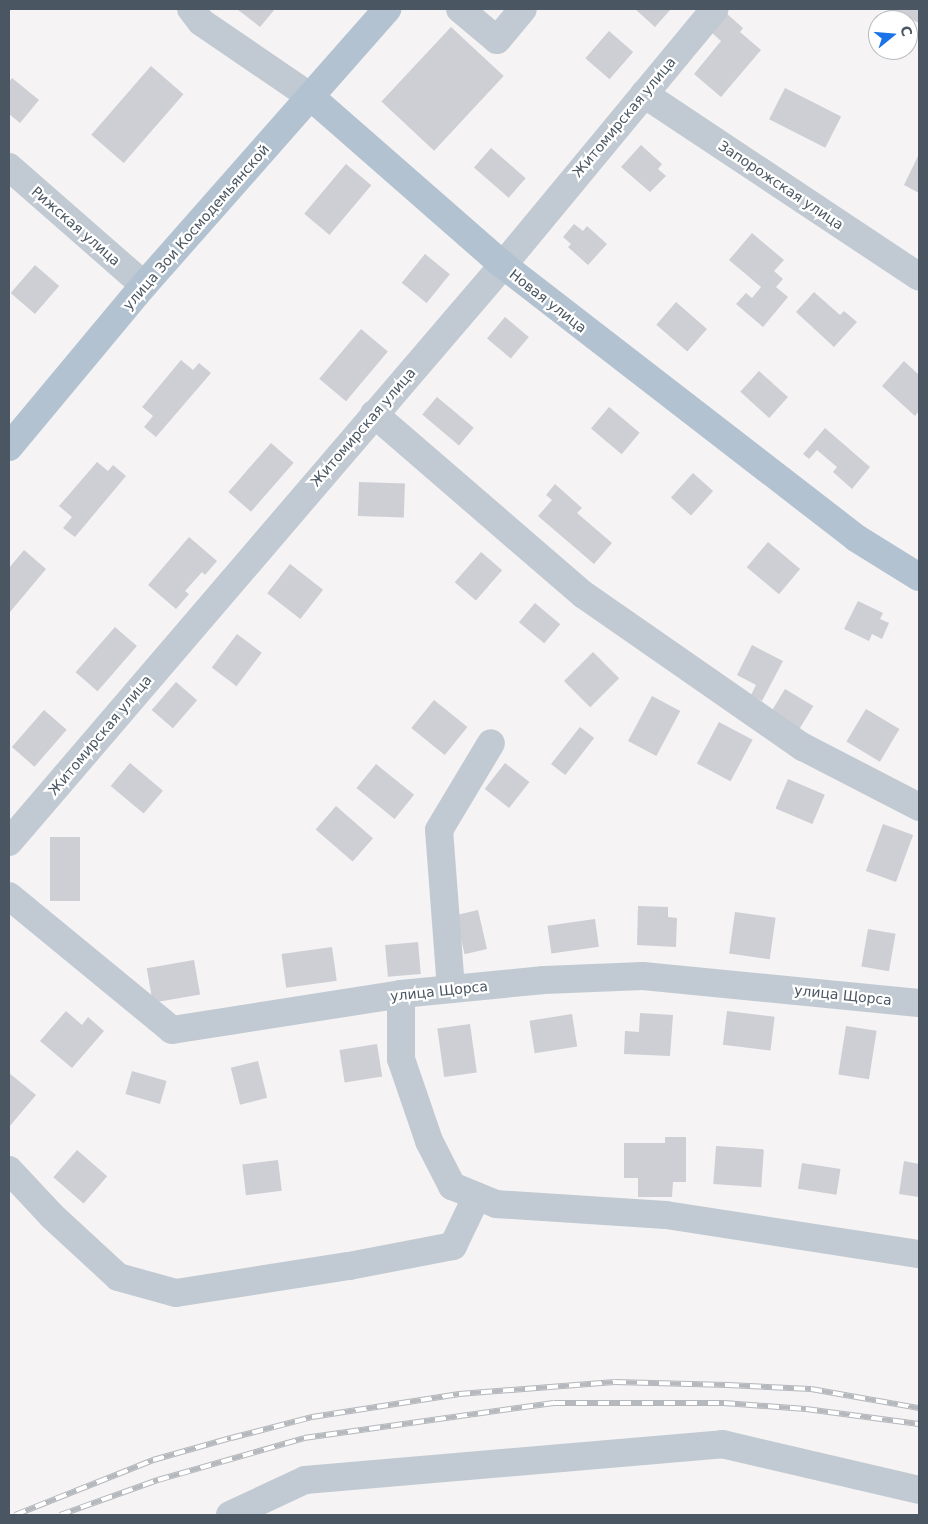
<!DOCTYPE html>
<html>
<head>
<meta charset="utf-8">
<style>
  body { margin:0 }
  #map { position:relative; width:928px; height:1524px; overflow:hidden; background:#f5f3f3; font-family:"DejaVu Sans",sans-serif }
  div>[style] { position:absolute }
  .building>* { inset:0; background:#cdcfd5; transform-origin:0 0 }
  .minor>* { height:28px; margin:-14px; padding:0 14px; transform-origin:14px; border-radius:14px; background:#c1cad2 }
  .major>* { height:28px; margin:-14px; padding:0 14px; transform-origin:14px; border-radius:14px; background:#b3c2d1 }
  .rail>* { height:5.5px; margin-top:-2.75px; transform-origin:0; background:repeating-linear-gradient(90deg,#fff 0 11px,#b5b8bd 0 22px); box-sizing:border-box; border-block:1px solid #b5b8bd }
  span { translate:-50% -50%; white-space:nowrap; text-align:center; line-height:1.15; -webkit-text-stroke:4.5px #fff; paint-order:stroke }
  .street-label { font-size:14px; color:#4a5661 }
  .frame { position:absolute; inset:0; border:10px solid #4a5661; pointer-events:none }
  .north { position:absolute; left:868px; top:10px; width:50px; height:50px; box-sizing:border-box; background:#fff; border:1px solid #b7bbc0; border-radius:50%; rotate:73deg; font-size:14px; font-weight:700; line-height:20px; text-align:center; color:#4a5661 }
  .north::after { content:''; display:block; margin:auto; width:18px; height:22px; background:#1a73e8; clip-path:polygon(50% 0,100% 100%,50% 72%,0 100%) }
</style>
</head>
<body>
<div id="map">
  <div class="building">
    <i style="clip-path:polygon(237px 9px,275px 9px,260px 27px)"></i>
    <i style="clip-path:polygon(635px 9px,671px 9px,655px 27px)"></i>
    <i style="clip-path:polygon(889px 9px,919px 9px,919px 23px)"></i>
    <i style="clip-path:polygon(726px 13px,743px 28px,740px 32px,761px 50px,721px 97px,694px 74px,721px 41px,711px 32px)"></i>
    <i style="left:451px;top:27px;width:72px;height:102px;rotate:43deg"></i>
    <i style="left:609px;top:31px;width:32px;height:36px;rotate:41deg"></i>
    <i style="left:151px;top:66px;width:43px;height:91px;rotate:41deg"></i>
    <i style="clip-path:polygon(12px 78px,39px 100px,20px 123px,9px 114px,9px 82px)"></i>
    <i style="left:785px;top:88px;width:63px;height:35px;rotate:27deg"></i>
    <i style="clip-path:polygon(641px 145px,662px 164px,658px 169px,666px 176px,650px 192px,621px 167px)"></i>
    <i style="left:491px;top:148px;width:46px;height:26px;rotate:41deg"></i>
    <i style="clip-path:polygon(919px 154px,919px 193px,904px 185px)"></i>
    <i style="left:346px;top:164px;width:33px;height:65px;rotate:40deg"></i>
    <i style="clip-path:polygon(574px 224px,583px 231px,587px 226px,607px 244px,588px 265px,568px 247px,571px 244px,563px 237px)"></i>
    <i style="clip-path:polygon(752px 233px,784px 260px,774px 271px,783px 279px,776px 287px,788px 297px,763px 327px,736px 304px,746px 293px,752px 298px,761px 287px,729px 260px)"></i>
    <i style="left:425px;top:254px;width:32px;height:37px;rotate:39deg"></i>
    <i style="left:35px;top:265px;width:32px;height:37px;rotate:41deg"></i>
    <i style="clip-path:polygon(814px 292px,840px 315px,844px 311px,857px 322px,834px 347px,796px 312px)"></i>
    <i style="left:676px;top:302px;width:41px;height:30px;rotate:41deg"></i>
    <i style="left:505px;top:317px;width:31px;height:28px;rotate:40deg"></i>
    <i style="left:361px;top:329px;width:35px;height:65px;rotate:40deg"></i>
    <i style="clip-path:polygon(181px 360px,193px 370px,199px 363px,211px 373px,156px 437px,144px 427px,153px 416px,142px 407px)"></i>
    <i style="clip-path:polygon(904px 361px,919px 375px,919px 411px,915px 416px,882px 386px)"></i>
    <i style="left:759px;top:371px;width:39px;height:28px;rotate:42deg"></i>
    <i style="left:437px;top:397px;width:48px;height:23px;rotate:40deg"></i>
    <i style="left:609px;top:407px;width:40px;height:28px;rotate:40deg"></i>
    <i style="clip-path:polygon(825px 428px,870px 467px,852px 489px,833px 472px,837px 467px,817px 450px,809px 459px,803px 454px)"></i>
    <i style="left:271px;top:443px;width:30px;height:65px;rotate:41deg"></i>
    <i style="clip-path:polygon(97px 462px,108px 471px,113px 465px,126px 476px,75px 537px,63px 528px,72px 517px,59px 506px)"></i>
    <i style="left:693px;top:473px;width:27px;height:33px;rotate:42deg"></i>
    <i style="left:359px;top:482px;width:46px;height:34px;rotate:2deg"></i>
    <i style="clip-path:polygon(555px 484px,582px 508px,577px 513px,612px 543px,594px 564px,538px 516px,552px 500px,546px 495px)"></i>
    <i style="clip-path:polygon(189px 537px,217px 561px,205px 575px,202px 572px,185px 591px,189px 594px,176px 609px,148px 585px)"></i>
    <i style="left:768px;top:542px;width:42px;height:33px;rotate:40deg"></i>
    <i style="clip-path:polygon(24px 550px,46px 569px,10px 612px,9px 568px)"></i>
    <i style="left:481px;top:552px;width:28px;height:40px;rotate:41deg"></i>
    <i style="left:290px;top:564px;width:42px;height:37px;rotate:38deg"></i>
    <i style="clip-path:polygon(858px 601px,883px 613px,880px 619px,889px 623px,882px 639px,872px 634px,869px 641px,844px 629px)"></i>
    <i style="left:535px;top:603px;width:33px;height:25px;rotate:40deg"></i>
    <i style="left:115px;top:627px;width:29px;height:60px;rotate:41deg"></i>
    <i style="left:237px;top:634px;width:31px;height:42px;rotate:37deg"></i>
    <i style="clip-path:polygon(752px 645px,783px 661px,762px 701px,751px 695px,756px 685px,737px 675px)"></i>
    <i style="left:593px;top:652px;width:37px;height:41px;rotate:45deg"></i>
    <i style="left:176px;top:682px;width:28px;height:37px;rotate:41deg"></i>
    <i style="left:785px;top:689px;width:33px;height:29px;rotate:31deg"></i>
    <i style="left:652px;top:696px;width:32px;height:51px;rotate:28deg"></i>
    <i style="left:434px;top:700px;width:43px;height:36px;rotate:39deg"></i>
    <i style="left:866px;top:709px;width:39px;height:38px;rotate:31deg"></i>
    <i style="left:44px;top:710px;width:30px;height:49px;rotate:41deg"></i>
    <i style="left:719px;top:722px;width:38px;height:47px;rotate:28deg"></i>
    <i style="left:580px;top:727px;width:18px;height:47px;rotate:38deg"></i>
    <i style="left:130px;top:763px;width:43px;height:30px;rotate:40deg"></i>
    <i style="left:505px;top:763px;width:31px;height:33px;rotate:38deg"></i>
    <i style="left:376px;top:764px;width:49px;height:31px;rotate:39deg"></i>
    <i style="left:788px;top:779px;width:40px;height:32px;rotate:23deg"></i>
    <i style="left:336px;top:806px;width:49px;height:31px;rotate:41deg"></i>
    <i style="left:883px;top:824px;width:32px;height:50px;rotate:20deg"></i>
    <i style="left:50px;top:837px;width:30px;height:64px"></i>
    <i style="clip-path:polygon(638px 906px,668px 907px,668px 917px,677px 918px,676px 947px,637px 945px)"></i>
    <i style="left:478px;top:910px;width:40px;height:23px;rotate:77deg"></i>
    <i style="left:735px;top:912px;width:41px;height:42px;rotate:8deg"></i>
    <i style="left:595px;top:919px;width:28px;height:48px;rotate:82deg"></i>
    <i style="left:868px;top:929px;width:28px;height:38px;rotate:10deg"></i>
    <i style="left:418px;top:942px;width:32px;height:33px;rotate:85deg"></i>
    <i style="left:332px;top:947px;width:34px;height:51px;rotate:82deg"></i>
    <i style="left:194px;top:960px;width:35px;height:48px;rotate:80deg"></i>
    <i style="clip-path:polygon(66px 1011px,82px 1025px,88px 1017px,104px 1031px,72px 1068px,40px 1041px)"></i>
    <i style="left:727px;top:1011px;width:48px;height:34px;rotate:7deg"></i>
    <i style="clip-path:polygon(640px 1013px,673px 1015px,670px 1056px,624px 1054px,625px 1031px,639px 1032px)"></i>
    <i style="left:572px;top:1014px;width:33px;height:43px;rotate:81deg"></i>
    <i style="left:470px;top:1024px;width:49px;height:33px;rotate:82deg"></i>
    <i style="left:846px;top:1026px;width:31px;height:49px;rotate:9deg"></i>
    <i style="left:377px;top:1044px;width:33px;height:38px;rotate:81deg"></i>
    <i style="left:258px;top:1061px;width:38px;height:28px;rotate:76deg"></i>
    <i style="left:132px;top:1071px;width:36px;height:24px;rotate:16deg"></i>
    <i style="clip-path:polygon(9px 1073px,36px 1095px,9px 1127px)"></i>
    <i style="clip-path:polygon(665px 1137px,686px 1137px,686px 1182px,673px 1182px,672px 1197px,638px 1197px,638px 1178px,624px 1178px,624px 1143px,665px 1143px)"></i>
    <i style="left:716px;top:1146px;width:48px;height:38px;rotate:4deg"></i>
    <i style="left:77px;top:1150px;width:40px;height:36px;rotate:41deg"></i>
    <i style="left:278px;top:1160px;width:31px;height:36px;rotate:83deg"></i>
    <i style="clip-path:polygon(904px 1161px,919px 1164px,919px 1197px,899px 1194px)"></i>
    <i style="left:802px;top:1163px;width:39px;height:26px;rotate:9deg"></i>
  </div>
  <div class="minor">
    <i style="left:191px;top:9px;width:16px;rotate:52deg"></i>
    <i style="left:201px;top:22px;width:133px;rotate:34.3deg"></i>
    <i style="left:460px;top:9px;width:48px;rotate:40deg"></i>
    <i style="left:497px;top:40px;width:40px;rotate:-50deg"></i>
    <i style="left:644px;top:94px;width:330px;rotate:33.6deg"></i>
    <i style="left:9px;top:167px;width:179px;rotate:41.2deg"></i>
    <i style="left:374px;top:414px;width:277px;rotate:40.8deg"></i>
    <i style="left:584px;top:595px;width:267px;rotate:34.8deg"></i>
    <i style="left:803px;top:747px;width:131px;rotate:27.3deg"></i>
    <i style="left:9px;top:842px;width:760px;rotate:-49.43deg"></i>
    <i style="left:503px;top:265px;width:332px;rotate:-50.4deg"></i>
    <i style="left:9px;top:896px;width:211px;rotate:39.4deg"></i>
    <i style="left:172px;top:1030px;width:232px;rotate:-8.9deg"></i>
    <i style="left:401px;top:994px;width:144px;rotate:-5.6deg"></i>
    <i style="left:544px;top:980px;width:99px;rotate:-2.3deg"></i>
    <i style="left:643px;top:976px;width:277px;rotate:5.6deg"></i>
    <i style="left:451px;top:989px;width:159px;rotate:-94.3deg"></i>
    <i style="left:439px;top:830px;width:101px;rotate:-59.1deg"></i>
    <i style="left:401px;top:994px;width:65px;rotate:90deg"></i>
    <i style="left:401px;top:1059px;width:87px;rotate:71.1deg"></i>
    <i style="left:429px;top:1141px;width:51px;rotate:62.9deg"></i>
    <i style="left:452px;top:1186px;width:48px;rotate:22.2deg"></i>
    <i style="left:496px;top:1204px;width:170px;rotate:3.7deg"></i>
    <i style="left:666px;top:1215px;width:256px;rotate:8.8deg"></i>
    <i style="left:9px;top:1170px;width:63px;rotate:46.9deg"></i>
    <i style="left:52px;top:1216px;width:90px;rotate:42.7deg"></i>
    <i style="left:118px;top:1277px;width:60px;rotate:15.4deg"></i>
    <i style="left:176px;top:1293px;width:175px;rotate:-8.9deg"></i>
    <i style="left:349px;top:1266px;width:106px;rotate:-10.9deg"></i>
    <i style="left:453px;top:1246px;width:55px;rotate:-64.4deg"></i>
    <i style="left:230px;top:1515px;width:83px;rotate:-25deg"></i>
    <i style="left:305px;top:1480px;width:419px;rotate:-4.9deg"></i>
    <i style="left:722px;top:1444px;width:202px;rotate:13.1deg"></i>
  </div>
  <div class="major">
    <i style="left:311px;top:97px;width:255px;rotate:41.2deg"></i>
    <i style="left:503px;top:265px;width:446px;rotate:37.7deg"></i>
    <i style="left:856px;top:538px;width:74px;rotate:31.8deg"></i>
    <i style="left:9px;top:447px;width:211px;rotate:-50.2deg"></i>
    <i style="left:144px;top:285px;width:368px;rotate:-48.6deg"></i>
  </div>
  <div class="rail">
    <i style="left:15px;top:1515px;width:149px;rotate:-21.7deg"></i>
    <i style="left:153px;top:1460px;width:81px;rotate:-15.8deg"></i>
    <i style="left:231px;top:1438px;width:84px;rotate:-14.5deg"></i>
    <i style="left:312px;top:1417px;width:149px;rotate:-8.9deg"></i>
    <i style="left:459px;top:1394px;width:156px;rotate:-4.4deg"></i>
    <i style="left:615px;top:1382px;width:113px;rotate:1.5deg"></i>
    <i style="left:728px;top:1385px;width:83px;rotate:2.8deg"></i>
    <i style="left:811px;top:1389px;width:110px;rotate:10deg"></i>
    <i style="left:60px;top:1515px;width:104px;rotate:-19.7deg"></i>
    <i style="left:158px;top:1480px;width:152px;rotate:-16deg"></i>
    <i style="left:304px;top:1438px;width:252px;rotate:-8deg"></i>
    <i style="left:554px;top:1403px;width:170px"></i>
    <i style="left:724px;top:1403px;width:82px;rotate:4.2deg"></i>
    <i style="left:806px;top:1409px;width:114px;rotate:7.6deg"></i>
  </div>
  <div class="street-label">
    <span style="left:624px;top:117px;rotate:-50deg">Житомирская улица</span>
    <span style="left:781px;top:185px;rotate:34deg">Запорожская улица</span>
    <span style="left:76px;top:226px;rotate:41deg">Рижская улица</span>
    <span style="left:196px;top:227px;rotate:-49deg">улица Зои Космодемьянской</span>
    <span style="left:548px;top:301px;rotate:38deg">Новая улица</span>
    <span style="left:363px;top:427px;rotate:-49deg">Житомирская улица</span>
    <span style="left:100px;top:735px;rotate:-50deg">Житомирская улица</span>
    <span style="left:439px;top:991px;rotate:-6deg">улица Щорса</span>
    <span style="left:843px;top:995px;rotate:6deg">улица Щорса</span>
  </div>
  <div class="frame"></div>
  <div class="north">С</div>
</div>
</body>
</html>
